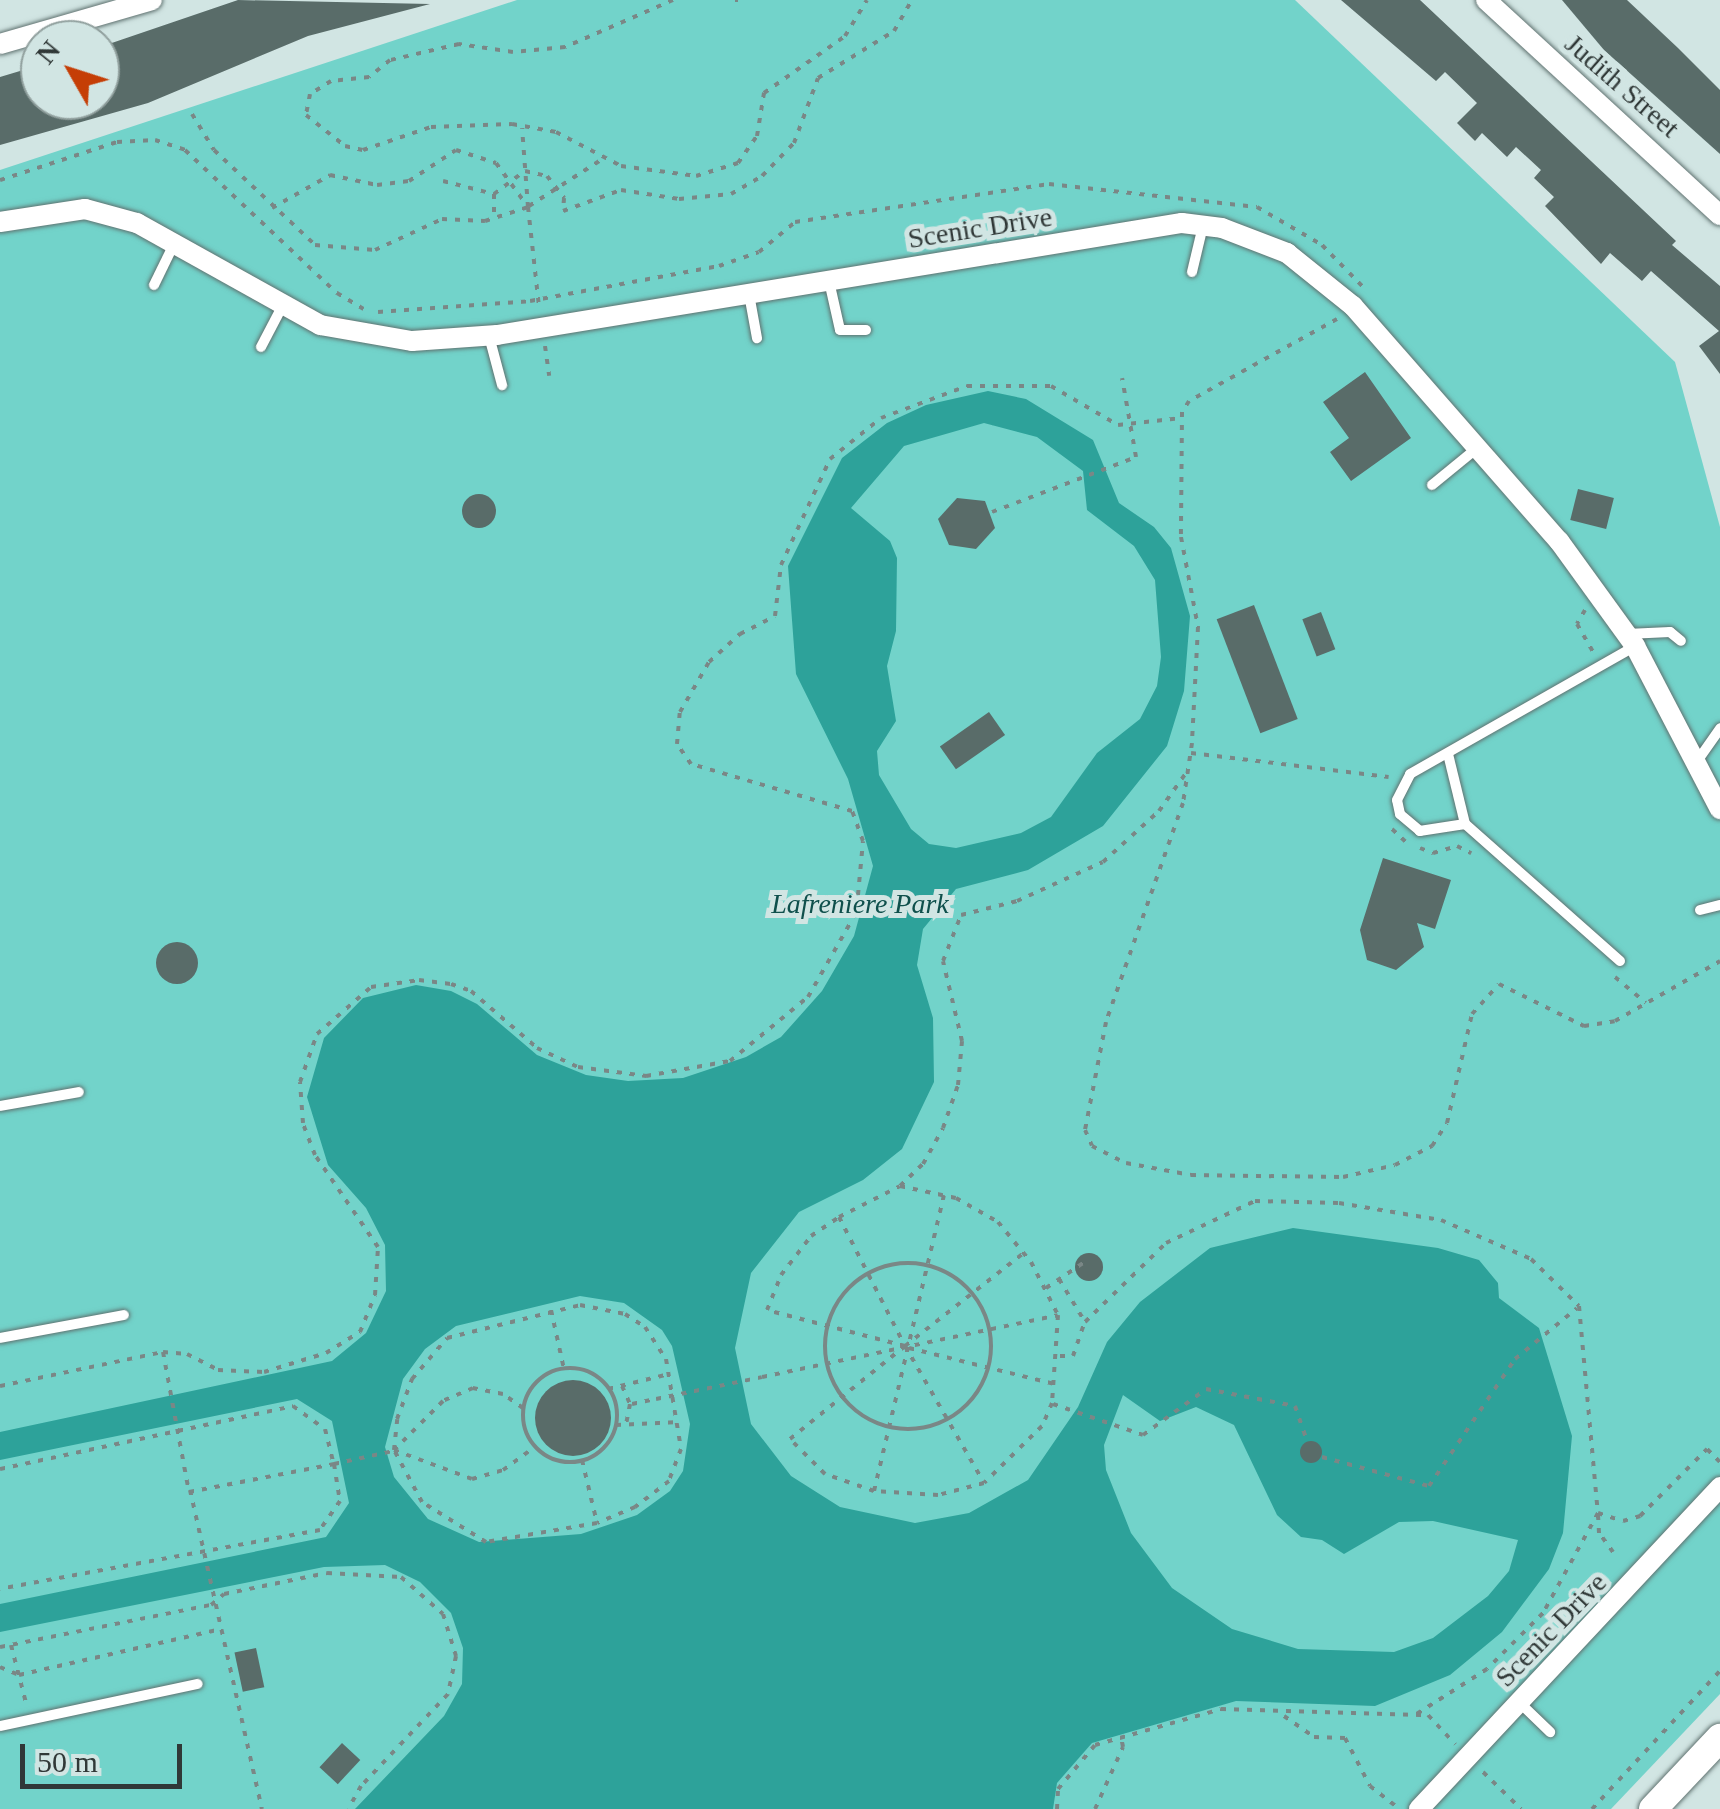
<!DOCTYPE html>
<html>
<head>
<meta charset="utf-8">
<style>
  body { margin:0 }
  #map { position:relative; width:1720px; height:1809px; overflow:hidden; background:#d1e5e3; font-family:"Times New Roman",serif }
  div>[style] { position:absolute }
  .green>* { inset:0; background:#72d3ca }
  .water>* { inset:0; background:#2da29a }
  .building>* { inset:0; background:#596c69; transform-origin:0 0 }
  .round { border-radius:50% }
  .path>* { height:4px; margin-top:-2px; transform-origin:0; background:repeating-linear-gradient(90deg,#7a8786 0 5px,transparent 0 13px) }
  .path>.ring { margin:-2px; padding:0; box-sizing:content-box; background:none; border:4px solid #7a8786; border-radius:50% }
  .roads { filter:drop-shadow(0 0 2px #607270) drop-shadow(0 0 2px #607270) }
  .service>* { height:10px; margin:-5px; padding:0 5px; transform-origin:5px; border-radius:5px; background:#fff }
  .minor>* { height:20px; margin:-10px; padding:0 10px; transform-origin:10px; border-radius:10px; background:#fff }
  .secondary>* { height:28px; margin:-14px; padding:0 14px; transform-origin:14px; border-radius:14px; background:#fff }
  .path-bridge>* { height:4px; margin-top:-2px; transform-origin:0; background:repeating-linear-gradient(90deg,#7a8786 0 5px,transparent 0 13px) }
  span { translate:-50% -50%; white-space:nowrap; text-align:center; line-height:1.15; -webkit-text-stroke:10px #d1e5e3; paint-order:stroke }
  .street-label { font-size:28px; color:#303837 }
  .park-label { font-size:28px; color:#0f504c; font-style:italic }
  .north { position:absolute; left:20px; top:20px; width:100px; height:100px; box-sizing:border-box; background:#d1e5e3; border:2px solid #91a09e; border-radius:50%; rotate:309deg; font-size:28px; font-weight:700; line-height:40px; text-align:center; color:#303837 }
  .north::after { content:''; display:block; margin:auto; width:35px; height:45px; background:#c53e06; clip-path:polygon(50% 0,100% 100%,50% 72%,0 100%) }
  .scale { position:absolute; left:20px; top:1744px; width:162px; height:45px; box-sizing:border-box; border:5px solid #303837; border-top:0; padding-left:12px; font-size:30px; line-height:35px; white-space:nowrap; color:#303837; -webkit-text-stroke:8px #d1e5e3; paint-order:stroke }
</style>
</head>
<body>
<div id="map">
  <div class="green">
    <i style="clip-path:polygon(517px 0,1295px 0,1675px 362px,1720px 527px,1720px 1694px,1611px 1809px,0 1809px,0 170px)"></i>
  </div>
  <div class="water">
    <i style="clip-path:polygon(evenodd,988px 391px,1026px 399px,1093px 440px,1119px 503px,1154px 527px,1171px 548px,1190px 616px,1184px 691px,1167px 746px,1103px 826px,1028px 870px,956px 889px,923px 929px,917px 965px,933px 1018px,934px 1082px,902px 1149px,863px 1180px,799px 1212px,751px 1273px,735px 1348px,751px 1424px,791px 1476px,840px 1507px,915px 1523px,969px 1513px,1028px 1480px,1078px 1407px,1107px 1342px,1140px 1302px,1210px 1248px,1293px 1228px,1438px 1248px,1479px 1260px,1498px 1283px,1499px 1298px,1539px 1328px,1572px 1436px,1563px 1533px,1549px 1569px,1502px 1632px,1450px 1675px,1375px 1706px,1236px 1701px,1092px 1743px,1057px 1783px,1053px 1809px,355px 1809px,444px 1716px,462px 1684px,463px 1648px,451px 1613px,420px 1582px,385px 1565px,324px 1567px,0 1632px,0 1604px,326px 1537px,349px 1503px,332px 1421px,297px 1399px,0 1460px,0 1432px,332px 1361px,366px 1333px,386px 1291px,385px 1245px,366px 1208px,328px 1165px,307px 1097px,324px 1038px,363px 998px,416px 985px,451px 991px,477px 1004px,537px 1055px,586px 1075px,628px 1081px,683px 1078px,746px 1057px,781px 1037px,822px 991px,854px 936px,873px 866px,848px 779px,796px 674px,788px 566px,842px 458px,887px 423px,926px 405px,988px 391px,984px 423px,1037px 437px,1083px 471px,1087px 510px,1134px 546px,1155px 580px,1161px 657px,1157px 686px,1140px 719px,1097px 753px,1051px 817px,1021px 833px,956px 848px,929px 844px,911px 829px,879px 775px,877px 751px,896px 721px,887px 666px,896px 631px,897px 558px,890px 541px,851px 508px,904px 446px,984px 423px,988px 391px,580px 1296px,624px 1303px,662px 1330px,672px 1346px,690px 1424px,683px 1471px,670px 1491px,637px 1515px,581px 1534px,479px 1542px,428px 1519px,394px 1477px,385px 1447px,403px 1379px,425px 1349px,456px 1326px,580px 1296px,988px 391px,1123px 1395px,1160px 1421px,1196px 1407px,1234px 1425px,1277px 1515px,1301px 1537px,1322px 1540px,1344px 1554px,1399px 1522px,1433px 1521px,1518px 1540px,1509px 1571px,1488px 1596px,1433px 1638px,1394px 1652px,1298px 1649px,1232px 1629px,1172px 1588px,1131px 1533px,1106px 1470px,1104px 1445px,1123px 1395px)"></i>
  </div>
  <div class="building">
    <i style="clip-path:polygon(238px 0,430px 4px,308px 36px,148px 103px,0 145px,0 77px,40px 65px,40px 100px,100px 100px,100px 47px)"></i>
    <i style="clip-path:polygon(1341px 0,1420px 0,1676px 241px,1672px 245px,1720px 286px,1720px 374px,1699px 346px,1719px 331px,1651px 271px,1642px 281px,1610px 253px,1601px 264px,1545px 206px,1554px 197px,1534px 178px,1541px 170px,1516px 147px,1507px 157px,1482px 133px,1475px 141px,1457px 123px,1477px 103px,1445px 72px,1436px 81px)"></i>
    <i style="clip-path:polygon(1562px 0,1627px 0,1678px 48px,1720px 90px,1720px 154px,1604px 50px)"></i>
    <i style="clip-path:polygon(1365px 372px,1411px 438px,1351px 481px,1330px 452px,1349px 438px,1323px 402px)"></i>
    <i style="left:1578px;top:489px;width:37px;height:32px;rotate:14deg"></i>
    <i class="round" style="left:462px;top:494px;width:34px;height:34px"></i>
    <i style="clip-path:polygon(957px 498px,985px 501px,995px 528px,976px 549px,949px 545px,938px 519px)"></i>
    <i style="left:1254px;top:605px;width:122px;height:40px;rotate:69deg"></i>
    <i style="left:1321px;top:612px;width:40px;height:20px;rotate:69deg"></i>
    <i style="left:989px;top:712px;width:28px;height:60px;rotate:55deg"></i>
    <i style="clip-path:polygon(1383px 858px,1451px 880px,1435px 929px,1417px 923px,1424px 947px,1396px 970px,1367px 960px,1360px 930px)"></i>
    <i class="round" style="left:156px;top:942px;width:42px;height:42px"></i>
    <i class="round" style="left:1075px;top:1253px;width:28px;height:28px"></i>
    <i class="round" style="left:535px;top:1380px;width:76px;height:76px"></i>
    <i class="round" style="left:1300px;top:1441px;width:22px;height:22px"></i>
    <i style="left:256px;top:1648px;width:40px;height:22px;rotate:78deg"></i>
    <i style="left:342px;top:1743px;width:25px;height:33px;rotate:43deg"></i>
  </div>
  <div class="path">
    <i style="left:673px;top:0;width:118px;rotate:156.5deg"></i>
    <i style="left:565px;top:47px;width:52px;rotate:174.5deg"></i>
    <i style="left:513px;top:52px;width:55px;rotate:-171.6deg"></i>
    <i style="left:459px;top:44px;width:71px;rotate:166.9deg"></i>
    <i style="left:390px;top:60px;width:27px;rotate:141deg"></i>
    <i style="left:369px;top:77px;width:38px;rotate:174deg"></i>
    <i style="left:331px;top:81px;width:25px;rotate:148deg"></i>
    <i style="left:310px;top:94px;width:21px;rotate:101deg"></i>
    <i style="left:306px;top:115px;width:50px;rotate:38.5deg"></i>
    <i style="left:345px;top:146px;width:18px;rotate:13deg"></i>
    <i style="left:363px;top:150px;width:72px;rotate:-18.7deg"></i>
    <i style="left:431px;top:127px;width:81px;rotate:-2.1deg"></i>
    <i style="left:512px;top:124px;width:45px;rotate:10.3deg"></i>
    <i style="left:556px;top:132px;width:73px;rotate:27.6deg"></i>
    <i style="left:621px;top:166px;width:76px;rotate:7.6deg"></i>
    <i style="left:696px;top:176px;width:44px;rotate:-17.2deg"></i>
    <i style="left:738px;top:163px;width:33px;rotate:-55deg"></i>
    <i style="left:757px;top:136px;width:44px;rotate:-80.8deg"></i>
    <i style="left:764px;top:93px;width:99px;rotate:-35.1deg"></i>
    <i style="left:845px;top:36px;width:42px;rotate:-58.6deg"></i>
    <i style="left:735px;top:0;width:3px"></i>
    <i style="left:192px;top:114px;width:42px;rotate:58.6deg"></i>
    <i style="left:214px;top:150px;width:139px;rotate:43.2deg"></i>
    <i style="left:315px;top:245px;width:60px;rotate:4.8deg"></i>
    <i style="left:375px;top:250px;width:74px;rotate:-24.8deg"></i>
    <i style="left:442px;top:219px;width:43px;rotate:2.7deg"></i>
    <i style="left:485px;top:221px;width:45px;rotate:-18deg"></i>
    <i style="left:528px;top:207px;width:101px;rotate:83.7deg"></i>
    <i style="left:0;top:180px;width:123px;rotate:-18deg"></i>
    <i style="left:117px;top:142px;width:38px;rotate:-3deg"></i>
    <i style="left:155px;top:140px;width:32px;rotate:18deg"></i>
    <i style="left:185px;top:150px;width:209px;rotate:43.3deg"></i>
    <i style="left:337px;top:293px;width:31px;rotate:31deg"></i>
    <i style="left:443px;top:181px;width:53px;rotate:14.3deg"></i>
    <i style="left:494px;top:194px;width:24px;rotate:90deg"></i>
    <i style="left:494px;top:194px;width:39px;rotate:-37deg"></i>
    <i style="left:525px;top:171px;width:23px;rotate:13deg"></i>
    <i style="left:547px;top:176px;width:28px;rotate:52deg"></i>
    <i style="left:564px;top:198px;width:13px;rotate:94deg"></i>
    <i style="left:563px;top:211px;width:62px;rotate:-19.9deg"></i>
    <i style="left:621px;top:190px;width:59px;rotate:8.8deg"></i>
    <i style="left:679px;top:199px;width:52px;rotate:-5.5deg"></i>
    <i style="left:731px;top:194px;width:36px;rotate:-30deg"></i>
    <i style="left:762px;top:176px;width:46px;rotate:-45.9deg"></i>
    <i style="left:794px;top:143px;width:69px;rotate:-69.7deg"></i>
    <i style="left:818px;top:78px;width:89px;rotate:-31.7deg"></i>
    <i style="left:894px;top:31px;width:36px;rotate:-60deg"></i>
    <i style="left:529px;top:206px;width:89px;rotate:-32.6deg"></i>
    <i style="left:272px;top:208px;width:67px;rotate:-29.6deg"></i>
    <i style="left:330px;top:175px;width:48px;rotate:12deg"></i>
    <i style="left:377px;top:185px;width:32px;rotate:-7deg"></i>
    <i style="left:409px;top:181px;width:56px;rotate:-33.4deg"></i>
    <i style="left:456px;top:150px;width:42px;rotate:18deg"></i>
    <i style="left:496px;top:163px;width:54px;rotate:54deg"></i>
    <i style="left:528px;top:207px;width:79px;rotate:-94.3deg"></i>
    <i style="left:378px;top:312px;width:152px;rotate:-4.1deg"></i>
    <i style="left:530px;top:301px;width:192px;rotate:-10.5deg"></i>
    <i style="left:719px;top:266px;width:42px;rotate:-19.3deg"></i>
    <i style="left:759px;top:252px;width:47px;rotate:-39.8deg"></i>
    <i style="left:795px;top:222px;width:257px;rotate:-8.5deg"></i>
    <i style="left:1049px;top:184px;width:209px;rotate:6.3deg"></i>
    <i style="left:1257px;top:207px;width:75px;rotate:30.3deg"></i>
    <i style="left:1322px;top:245px;width:59px;rotate:45.7deg"></i>
    <i style="left:1337px;top:319px;width:169px;rotate:151deg"></i>
    <i style="left:1189px;top:401px;width:13px;rotate:122deg"></i>
    <i style="left:1182px;top:412px;width:125px;rotate:90.5deg"></i>
    <i style="left:1181px;top:537px;width:92px;rotate:79.3deg"></i>
    <i style="left:1198px;top:627px;width:116px;rotate:93deg"></i>
    <i style="left:1192px;top:743px;width:61px;rotate:98.5deg"></i>
    <i style="left:1183px;top:803px;width:232px;rotate:109.4deg"></i>
    <i style="left:1106px;top:1022px;width:110px;rotate:101deg"></i>
    <i style="left:1085px;top:1130px;width:17px;rotate:66deg"></i>
    <i style="left:1092px;top:1146px;width:38px;rotate:27deg"></i>
    <i style="left:1126px;top:1163px;width:66px;rotate:10.5deg"></i>
    <i style="left:1191px;top:1175px;width:152px;rotate:0.8deg"></i>
    <i style="left:1343px;top:1177px;width:53px;rotate:-13deg"></i>
    <i style="left:1395px;top:1165px;width:42px;rotate:-27.2deg"></i>
    <i style="left:1432px;top:1146px;width:27px;rotate:-57deg"></i>
    <i style="left:1447px;top:1123px;width:112px;rotate:-77.1deg"></i>
    <i style="left:1472px;top:1014px;width:40px;rotate:-48deg"></i>
    <i style="left:1499px;top:984px;width:95px;rotate:26.3deg"></i>
    <i style="left:1584px;top:1026px;width:31px;rotate:-9deg"></i>
    <i style="left:1615px;top:1021px;width:121px;rotate:-29.7deg"></i>
    <i style="left:545px;top:346px;width:30px;rotate:82deg"></i>
    <i style="left:992px;top:512px;width:154px;rotate:-20.9deg"></i>
    <i style="left:1136px;top:457px;width:80px;rotate:-100deg"></i>
    <i style="left:1585px;top:610px;width:16px;rotate:120deg"></i>
    <i style="left:1577px;top:624px;width:34px;rotate:60deg"></i>
    <i style="left:1191px;top:753px;width:199px;rotate:6.9deg"></i>
    <i style="left:1392px;top:829px;width:19px;rotate:43deg"></i>
    <i style="left:1420px;top:848px;width:14px;rotate:21deg"></i>
    <i style="left:1433px;top:853px;width:25px;rotate:-16deg"></i>
    <i style="left:1457px;top:846px;width:16px;rotate:27deg"></i>
    <i style="left:1615px;top:977px;width:40px;rotate:40deg"></i>
    <i style="left:900px;top:1186px;width:57px;rotate:12.1deg"></i>
    <i style="left:956px;top:1198px;width:48px;rotate:29.7deg"></i>
    <i style="left:998px;top:1222px;width:52px;rotate:50.5deg"></i>
    <i style="left:1031px;top:1262px;width:59px;rotate:63deg"></i>
    <i style="left:1058px;top:1315px;width:88px;rotate:93.9deg"></i>
    <i style="left:1052px;top:1403px;width:25px;rotate:113deg"></i>
    <i style="left:1042px;top:1426px;width:81px;rotate:135.5deg"></i>
    <i style="left:839px;top:1217px;width:145px;rotate:62.9deg"></i>
    <i style="left:905px;top:1346px;width:143px;rotate:-165.4deg"></i>
    <i style="left:767px;top:1310px;width:38px;rotate:-68deg"></i>
    <i style="left:781px;top:1275px;width:49px;rotate:-52.4deg"></i>
    <i style="left:811px;top:1236px;width:34px;rotate:-34deg"></i>
    <i style="left:839px;top:1217px;width:68px;rotate:-26.9deg"></i>
    <i style="left:900px;top:1186px;width:32px;rotate:-44deg"></i>
    <i style="left:923px;top:1164px;width:41px;rotate:-60.9deg"></i>
    <i style="left:943px;top:1128px;width:46px;rotate:-70.8deg"></i>
    <i style="left:958px;top:1085px;width:44px;rotate:-84.8deg"></i>
    <i style="left:962px;top:1041px;width:82px;rotate:-103.4deg"></i>
    <i style="left:943px;top:961px;width:49px;rotate:-68.6deg"></i>
    <i style="left:961px;top:915px;width:58px;rotate:-14deg"></i>
    <i style="left:1017px;top:901px;width:94px;rotate:-24.4deg"></i>
    <i style="left:1103px;top:862px;width:76px;rotate:-42.3deg"></i>
    <i style="left:1159px;top:811px;width:47px;rotate:-54.6deg"></i>
    <i class="ring" style="left:825px;top:1263px;width:162px;height:162px"></i>
    <i style="left:1059px;top:1279px;width:50px;rotate:58.8deg"></i>
    <i style="left:1046px;top:1288px;width:48px;rotate:-34deg"></i>
    <i style="left:580px;top:1305px;width:46px;rotate:11.3deg"></i>
    <i style="left:625px;top:1314px;width:24px;rotate:33deg"></i>
    <i style="left:645px;top:1327px;width:38px;rotate:57deg"></i>
    <i style="left:666px;top:1359px;width:91px;rotate:80.5deg"></i>
    <i style="left:681px;top:1449px;width:34px;rotate:111deg"></i>
    <i style="left:669px;top:1481px;width:43px;rotate:142.6deg"></i>
    <i style="left:635px;top:1507px;width:41px;rotate:157.2deg"></i>
    <i style="left:597px;top:1523px;width:113px;rotate:170.3deg"></i>
    <i style="left:486px;top:1542px;width:75px;rotate:-148deg"></i>
    <i style="left:422px;top:1502px;width:59px;rotate:-118.3deg"></i>
    <i style="left:394px;top:1450px;width:31px;rotate:-84deg"></i>
    <i style="left:397px;top:1419px;width:43px;rotate:-69.4deg"></i>
    <i style="left:412px;top:1379px;width:54px;rotate:-49.5deg"></i>
    <i style="left:447px;top:1338px;width:137px;rotate:-13.9deg"></i>
    <i style="left:551px;top:1310px;width:60px;rotate:77.6deg"></i>
    <i style="left:905px;top:1346px;width:158px;rotate:60deg"></i>
    <i style="left:984px;top:1483px;width:48px;rotate:165.4deg"></i>
    <i style="left:938px;top:1495px;width:64px;rotate:-176.4deg"></i>
    <i style="left:874px;top:1491px;width:52px;rotate:-160.9deg"></i>
    <i style="left:825px;top:1474px;width:49px;rotate:-135deg"></i>
    <i style="left:790px;top:1439px;width:148px;rotate:-39deg"></i>
    <i style="left:905px;top:1346px;width:152px;rotate:-38.1deg"></i>
    <i style="left:909px;top:1348px;width:150px;rotate:13.9deg"></i>
    <i style="left:163px;top:1352px;width:24px;rotate:5deg"></i>
    <i style="left:187px;top:1354px;width:35px;rotate:27deg"></i>
    <i style="left:218px;top:1370px;width:46px;rotate:2.5deg"></i>
    <i style="left:264px;top:1372px;width:65px;rotate:-17deg"></i>
    <i style="left:326px;top:1353px;width:40px;rotate:-32deg"></i>
    <i style="left:360px;top:1332px;width:40px;rotate:-68deg"></i>
    <i style="left:375px;top:1295px;width:48px;rotate:-86.4deg"></i>
    <i style="left:378px;top:1247px;width:112px;rotate:-124.4deg"></i>
    <i style="left:315px;top:1155px;width:34px;rotate:-111deg"></i>
    <i style="left:303px;top:1123px;width:41px;rotate:-94.2deg"></i>
    <i style="left:300px;top:1082px;width:51px;rotate:-70.5deg"></i>
    <i style="left:317px;top:1034px;width:72px;rotate:-41deg"></i>
    <i style="left:371px;top:987px;width:49px;rotate:-8.3deg"></i>
    <i style="left:419px;top:980px;width:32px;rotate:7deg"></i>
    <i style="left:451px;top:984px;width:21px;rotate:19deg"></i>
    <i style="left:471px;top:991px;width:87px;rotate:40.8deg"></i>
    <i style="left:537px;top:1048px;width:45px;rotate:24.9deg"></i>
    <i style="left:578px;top:1067px;width:69px;rotate:7.5deg"></i>
    <i style="left:646px;top:1076px;width:85px;rotate:-10.1deg"></i>
    <i style="left:730px;top:1061px;width:101px;rotate:-39.4deg"></i>
    <i style="left:808px;top:997px;width:91px;rotate:-60.3deg"></i>
    <i style="left:853px;top:918px;width:24px;rotate:-78deg"></i>
    <i style="left:858px;top:895px;width:54px;rotate:-84.7deg"></i>
    <i style="left:863px;top:841px;width:32px;rotate:-110deg"></i>
    <i style="left:852px;top:811px;width:168px;rotate:-163.7deg"></i>
    <i style="left:691px;top:764px;width:24px;rotate:-125deg"></i>
    <i style="left:677px;top:744px;width:32px;rotate:-85deg"></i>
    <i style="left:680px;top:712px;width:58px;rotate:-59.9deg"></i>
    <i style="left:709px;top:662px;width:42px;rotate:-42.1deg"></i>
    <i style="left:740px;top:634px;width:39px;rotate:-27deg"></i>
    <i style="left:775px;top:616px;width:51px;rotate:-83.3deg"></i>
    <i style="left:781px;top:565px;width:117px;rotate:-65.2deg"></i>
    <i style="left:830px;top:459px;width:65px;rotate:-38.8deg"></i>
    <i style="left:881px;top:418px;width:92px;rotate:-20.4deg"></i>
    <i style="left:967px;top:386px;width:84px"></i>
    <i style="left:1051px;top:386px;width:78px;rotate:30.2deg"></i>
    <i style="left:1118px;top:425px;width:64px;rotate:-6.2deg"></i>
    <i style="left:1060px;top:1356px;width:13px"></i>
    <i style="left:1073px;top:1356px;width:36px;rotate:-71deg"></i>
    <i style="left:1085px;top:1322px;width:113px;rotate:-44.3deg"></i>
    <i style="left:1166px;top:1243px;width:98px;rotate:-25.3deg"></i>
    <i style="left:1255px;top:1201px;width:84px;rotate:1.4deg"></i>
    <i style="left:1339px;top:1203px;width:103px;rotate:9.5deg"></i>
    <i style="left:1441px;top:1220px;width:98px;rotate:23.4deg"></i>
    <i style="left:1531px;top:1259px;width:67px;rotate:44.4deg"></i>
    <i style="left:1579px;top:1306px;width:208px;rotate:84.8deg"></i>
    <i style="left:1598px;top:1513px;width:114px;rotate:118.8deg"></i>
    <i style="left:1543px;top:1613px;width:79px;rotate:135deg"></i>
    <i style="left:1487px;top:1669px;width:85px;rotate:147.4deg"></i>
    <i class="ring" style="left:523px;top:1368px;width:90px;height:90px"></i>
    <i style="left:762px;top:1377px;width:302px;rotate:-11.8deg"></i>
    <i style="left:0;top:1386px;width:167px;rotate:-11.8deg"></i>
    <i style="left:163px;top:1352px;width:142px;rotate:79.5deg"></i>
    <i style="left:189px;top:1492px;width:148px;rotate:-10.9deg"></i>
    <i style="left:334px;top:1464px;width:37px;rotate:81deg"></i>
    <i style="left:340px;top:1501px;width:35px;rotate:125deg"></i>
    <i style="left:320px;top:1530px;width:325px;rotate:169.6deg"></i>
    <i style="left:622px;top:1386px;width:20px;rotate:66deg"></i>
    <i style="left:630px;top:1404px;width:20px;rotate:101deg"></i>
    <i style="left:608px;top:1389px;width:63px;rotate:-13.8deg"></i>
    <i style="left:632px;top:1404px;width:25px;rotate:-12deg"></i>
    <i style="left:1053px;top:1404px;width:95px;rotate:19deg"></i>
    <i style="left:1143px;top:1435px;width:78px;rotate:-36.1deg"></i>
    <i style="left:1206px;top:1389px;width:91px;rotate:10.8deg"></i>
    <i style="left:1295px;top:1406px;width:37px;rotate:71deg"></i>
    <i style="left:523px;top:1408px;width:24px;rotate:-145deg"></i>
    <i style="left:503px;top:1394px;width:31px;rotate:-169deg"></i>
    <i style="left:473px;top:1388px;width:33px;rotate:157deg"></i>
    <i style="left:443px;top:1401px;width:69px;rotate:135deg"></i>
    <i style="left:394px;top:1450px;width:83px;rotate:20.4deg"></i>
    <i style="left:472px;top:1479px;width:32px;rotate:-16deg"></i>
    <i style="left:503px;top:1470px;width:39px;rotate:-36deg"></i>
    <i style="left:616px;top:1425px;width:64px;rotate:-2.7deg"></i>
    <i style="left:1322px;top:1457px;width:111px;rotate:15.2deg"></i>
    <i style="left:1429px;top:1486px;width:153px;rotate:-55.9deg"></i>
    <i style="left:1515px;top:1359px;width:80px;rotate:-39.4deg"></i>
    <i style="left:582px;top:1460px;width:65px;rotate:76.6deg"></i>
    <i style="left:0;top:1469px;width:300px;rotate:-12.1deg"></i>
    <i style="left:293px;top:1406px;width:39px;rotate:36deg"></i>
    <i style="left:325px;top:1429px;width:36px;rotate:76deg"></i>
    <i style="left:334px;top:1464px;width:60px;rotate:-12.4deg"></i>
    <i style="left:190px;top:1490px;width:327px;rotate:77.3deg"></i>
    <i style="left:874px;top:1491px;width:304px;rotate:-76.7deg"></i>
    <i style="left:1613px;top:1552px;width:24px;rotate:-126deg"></i>
    <i style="left:1599px;top:1533px;width:20px;rotate:-93deg"></i>
    <i style="left:1598px;top:1513px;width:26px;rotate:18deg"></i>
    <i style="left:1623px;top:1521px;width:18px;rotate:-16deg"></i>
    <i style="left:1640px;top:1516px;width:95px;rotate:-45deg"></i>
    <i style="left:1707px;top:1449px;width:18px;rotate:45deg"></i>
    <i style="left:11px;top:1645px;width:60px;rotate:75.5deg"></i>
    <i style="left:0;top:1647px;width:215px;rotate:-11.3deg"></i>
    <i style="left:211px;top:1605px;width:17px;rotate:-40deg"></i>
    <i style="left:224px;top:1594px;width:105px;rotate:-11.5deg"></i>
    <i style="left:327px;top:1573px;width:74px;rotate:3.1deg"></i>
    <i style="left:401px;top:1577px;width:56px;rotate:41.4deg"></i>
    <i style="left:443px;top:1614px;width:44px;rotate:72.8deg"></i>
    <i style="left:456px;top:1656px;width:39px;rotate:102deg"></i>
    <i style="left:448px;top:1694px;width:127px;rotate:133.4deg"></i>
    <i style="left:361px;top:1786px;width:26px;rotate:119deg"></i>
    <i style="left:0;top:1667px;width:21px;rotate:23deg"></i>
    <i style="left:19px;top:1675px;width:203px;rotate:-12.8deg"></i>
    <i style="left:1284px;top:1716px;width:37px;rotate:35deg"></i>
    <i style="left:1314px;top:1737px;width:31px;rotate:2deg"></i>
    <i style="left:1345px;top:1738px;width:54px;rotate:62.5deg"></i>
    <i style="left:1370px;top:1786px;width:34px;rotate:38deg"></i>
    <i style="left:1483px;top:1772px;width:53px;rotate:44.2deg"></i>
    <i style="left:1057px;top:1809px;width:20px;rotate:-87deg"></i>
    <i style="left:1058px;top:1789px;width:57px;rotate:-49.9deg"></i>
    <i style="left:1095px;top:1745px;width:131px;rotate:-15.9deg"></i>
    <i style="left:1221px;top:1709px;width:207px;rotate:1.7deg"></i>
    <i style="left:1428px;top:1715px;width:40px;rotate:47deg"></i>
    <i style="left:1095px;top:1809px;width:68px;rotate:-65.7deg"></i>
    <i style="left:1123px;top:1747px;width:10px;rotate:-101deg"></i>
    <i style="left:1592px;top:1809px;width:188px;rotate:-47.2deg"></i>
  </div>
  <div class="roads">
    <div class="service">
      <i style="left:1192px;top:272px;width:47px;rotate:-76.6deg"></i>
      <i style="left:829px;top:281px;width:50px;rotate:77.3deg"></i>
      <i style="left:840px;top:330px;width:26px"></i>
      <i style="left:154px;top:285px;width:46px;rotate:-64deg"></i>
      <i style="left:749px;top:294px;width:45px;rotate:79.7deg"></i>
      <i style="left:489px;top:336px;width:51px;rotate:75.1deg"></i>
      <i style="left:261px;top:347px;width:47px;rotate:-62.4deg"></i>
      <i style="left:1432px;top:485px;width:58px;rotate:-39.4deg"></i>
      <i style="left:1627px;top:634px;width:43px;rotate:-2.7deg"></i>
      <i style="left:1670px;top:632px;width:14px;rotate:39deg"></i>
      <i style="left:1448px;top:754px;width:72px;rotate:76.3deg"></i>
      <i style="left:1698px;top:760px;width:39px;rotate:-55deg"></i>
      <i style="left:1700px;top:910px;width:21px;rotate:-14deg"></i>
      <i style="left:1620px;top:961px;width:207px;rotate:-138.5deg"></i>
      <i style="left:1465px;top:824px;width:46px;rotate:171.2deg"></i>
      <i style="left:1420px;top:831px;width:26px;rotate:-140deg"></i>
      <i style="left:1400px;top:814px;width:14px;rotate:-102deg"></i>
      <i style="left:1397px;top:800px;width:29px;rotate:-63deg"></i>
      <i style="left:1410px;top:774px;width:259px;rotate:-29.6deg"></i>
      <i style="left:0;top:1106px;width:80px;rotate:-10deg"></i>
      <i style="left:0;top:1338px;width:126px;rotate:-10.5deg"></i>
      <i style="left:1520px;top:1703px;width:42px;rotate:44deg"></i>
      <i style="left:0;top:1726px;width:202px;rotate:-12deg"></i>
    </div>
    <div class="minor">
      <i style="left:1486px;top:0;width:318px;rotate:42.6deg"></i>
      <i style="left:0;top:44px;width:158px;rotate:-16.1deg"></i>
      <i style="left:0;top:222px;width:86px;rotate:-8.7deg"></i>
      <i style="left:85px;top:209px;width:54px;rotate:15.1deg"></i>
      <i style="left:137px;top:223px;width:210px;rotate:29.1deg"></i>
      <i style="left:320px;top:325px;width:93px;rotate:9.9deg"></i>
      <i style="left:412px;top:341px;width:85px;rotate:-4deg"></i>
      <i style="left:497px;top:335px;width:694px;rotate:-9.29deg"></i>
      <i style="left:1182px;top:223px;width:40px;rotate:7.1deg"></i>
      <i style="left:1222px;top:228px;width:70px;rotate:21deg"></i>
      <i style="left:1287px;top:253px;width:85px;rotate:38.8deg"></i>
      <i style="left:1353px;top:306px;width:313px;rotate:48.8deg"></i>
      <i style="left:1559px;top:541px;width:130px;rotate:54.1deg"></i>
      <i style="left:1635px;top:646px;width:184px;rotate:62.5deg"></i>
      <i style="left:1419px;top:1809px;width:441px;rotate:-46.9deg"></i>
    </div>
    <div class="secondary">
      <i style="left:1653px;top:1809px;width:98px;rotate:-46.7deg"></i>
    </div>
  </div>
  <div class="path-bridge">
    <i style="left:656px;top:1399px;width:108px;rotate:-11.7deg"></i>
  </div>
  <div class="street-label">
    <span style="left:1622px;top:86px;rotate:41deg">Judith Street</span>
    <span style="left:980px;top:228px;rotate:-9deg">Scenic Drive</span>
    <span style="left:1551px;top:1630px;rotate:-46deg">Scenic Drive</span>
  </div>
  <div class="park-label">
    <span style="left:860px;top:904px">Lafreniere Park</span>
  </div>
  <div class="north">N</div>
  <div class="scale">50 m</div>
</div>
</body>
</html>
